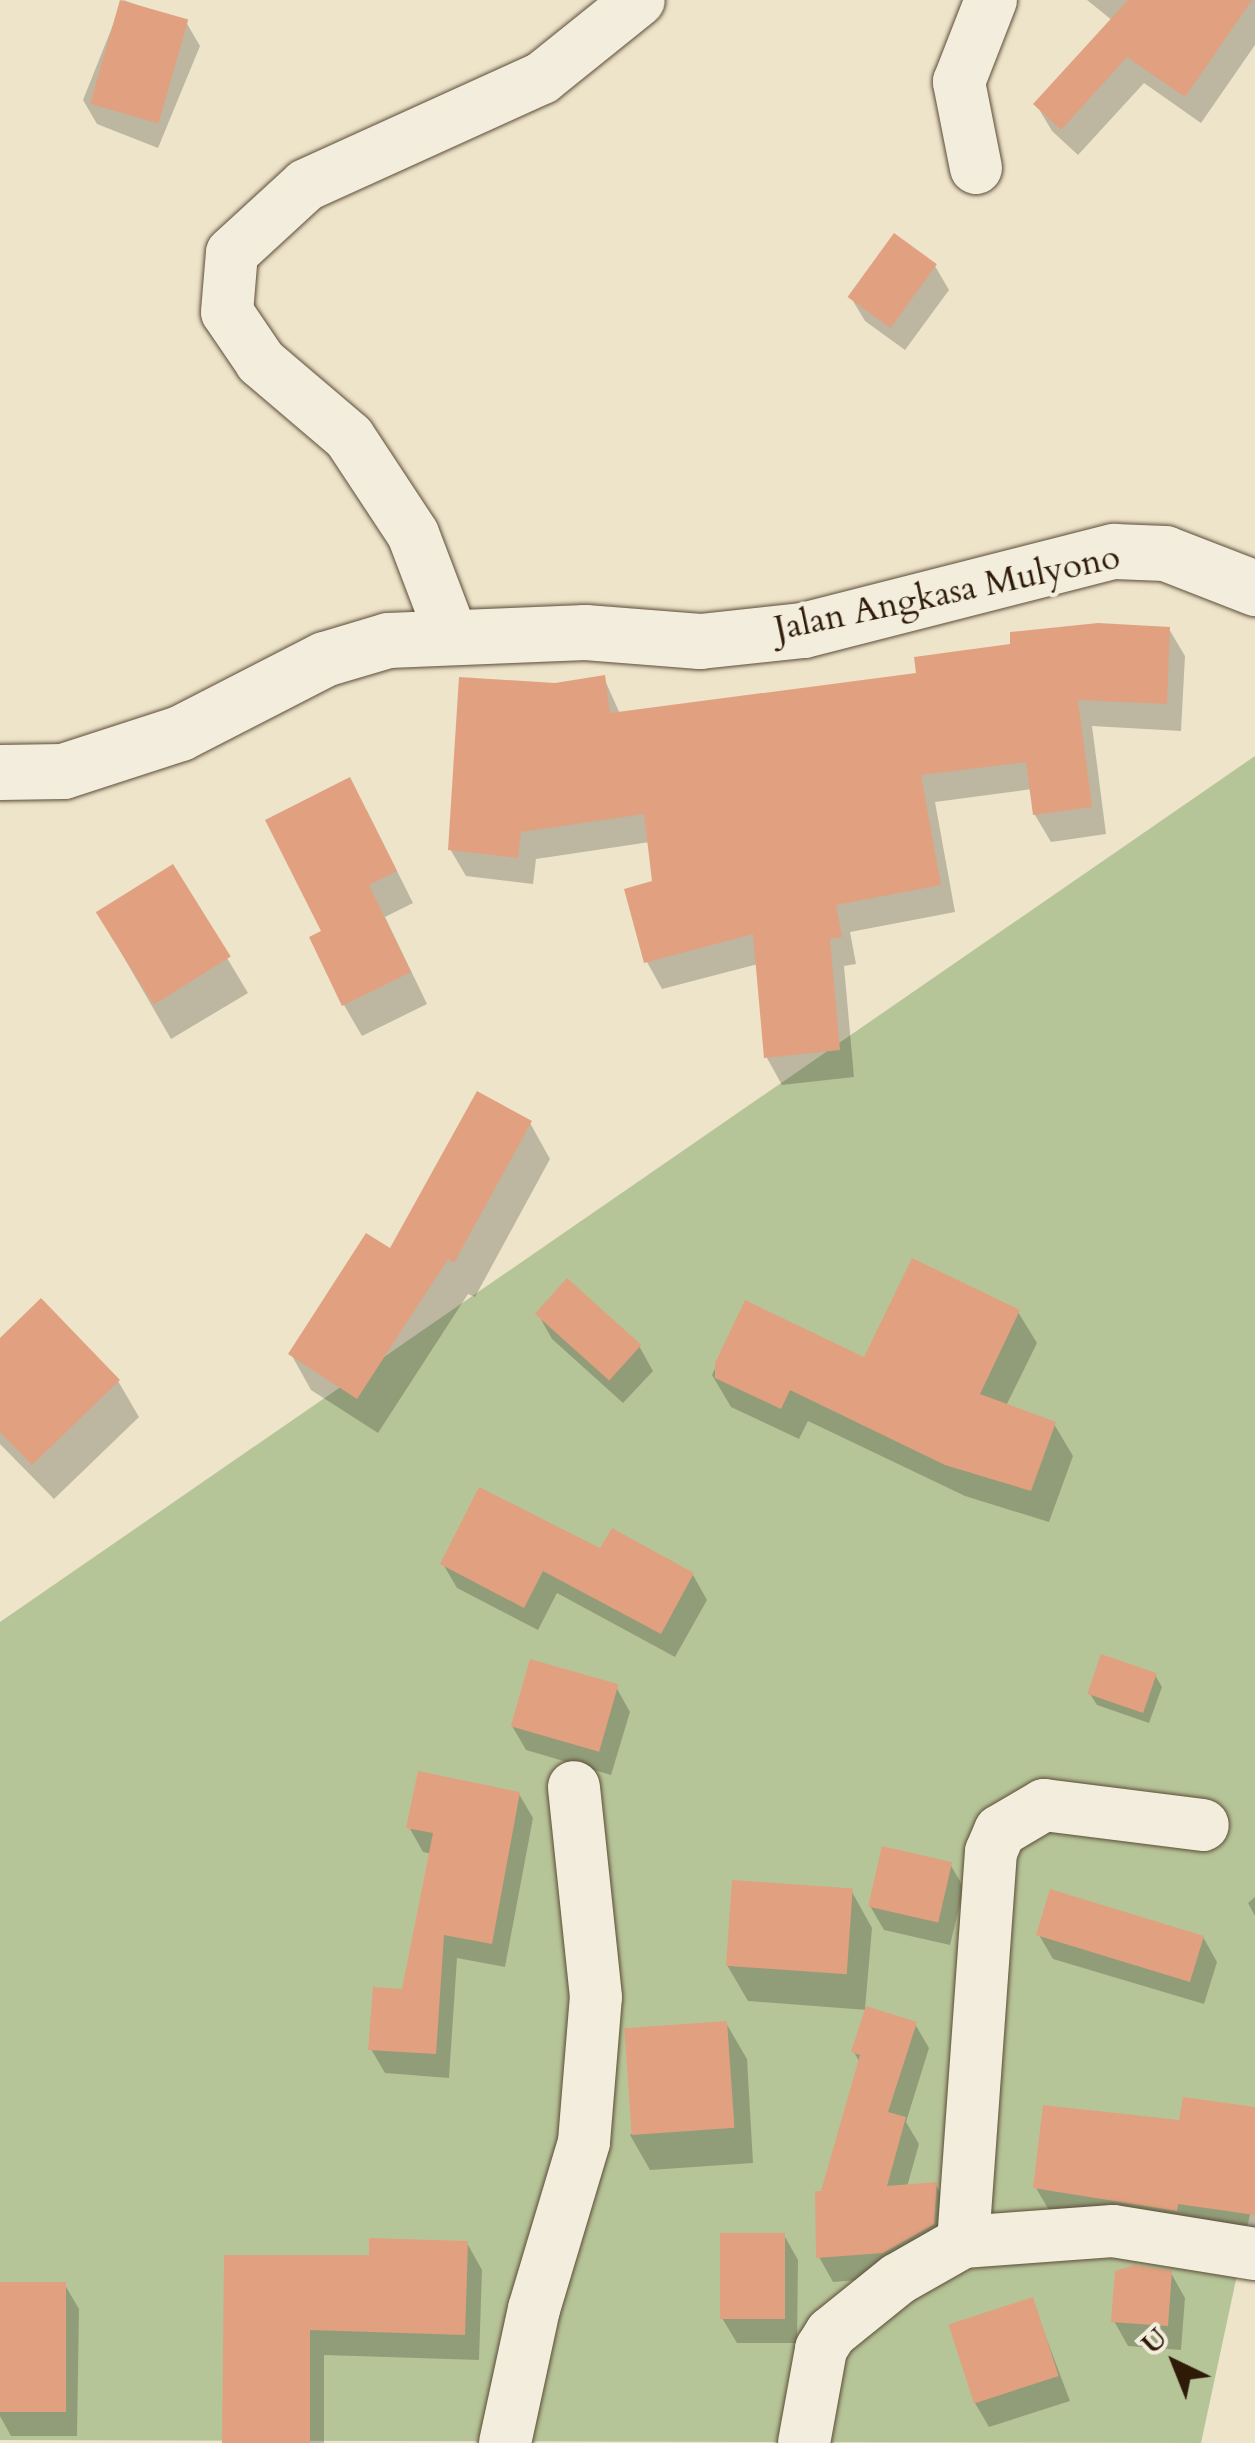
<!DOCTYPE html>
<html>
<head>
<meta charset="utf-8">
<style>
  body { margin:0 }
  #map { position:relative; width:1255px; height:2443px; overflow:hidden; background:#ede4ca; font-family:Cardo,serif }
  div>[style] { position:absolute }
  .green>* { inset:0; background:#b6c598 }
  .shadow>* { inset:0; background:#0003 }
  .building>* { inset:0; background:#e1a180; transform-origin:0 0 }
  .roads { filter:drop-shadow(0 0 2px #5e4c38) drop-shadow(0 0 2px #5e4c38) }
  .street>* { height:52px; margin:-26px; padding:0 26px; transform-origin:26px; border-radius:26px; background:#f3eddd }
  .secondary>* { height:55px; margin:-27.5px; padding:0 27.5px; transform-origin:27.5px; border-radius:27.5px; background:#f3eddd }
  span { translate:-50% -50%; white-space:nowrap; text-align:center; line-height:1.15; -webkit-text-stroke:9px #f3eddd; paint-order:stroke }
  .street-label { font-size:35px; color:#2e1a07 }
  .north { position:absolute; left:1125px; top:2313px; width:100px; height:100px; -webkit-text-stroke:8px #f3eddd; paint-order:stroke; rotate:317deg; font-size:28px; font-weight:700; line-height:40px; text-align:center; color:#2e1a07 }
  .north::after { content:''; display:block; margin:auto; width:35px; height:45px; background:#2e1a07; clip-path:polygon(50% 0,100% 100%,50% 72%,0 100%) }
</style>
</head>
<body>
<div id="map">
  <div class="green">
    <i style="clip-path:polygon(1255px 756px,1255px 2191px,1201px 2443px,0 2440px,0 1622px)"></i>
  </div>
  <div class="shadow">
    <i style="clip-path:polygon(123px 0,186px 22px,200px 46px,158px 148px,97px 124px,83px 100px)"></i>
    <i style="clip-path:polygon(1087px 0,1255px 0,1255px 45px,1201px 123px,1144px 83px,1078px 155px,1052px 131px,1036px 104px,1113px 21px)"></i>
    <i style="clip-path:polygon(935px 266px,949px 290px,905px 350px,865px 321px,850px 296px)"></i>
    <i style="clip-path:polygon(1169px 629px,1185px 656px,1181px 731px,1092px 726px,1106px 834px,1051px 842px,1035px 815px,1032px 789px,935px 802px,955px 912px,850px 932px,856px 964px,844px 966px,854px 1077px,782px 1085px,767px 1058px,758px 964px,662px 989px,647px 962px,655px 883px,650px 842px,536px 859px,533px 884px,466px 876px,450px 849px,555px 685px,604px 678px,620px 714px,919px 676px)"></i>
    <i style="clip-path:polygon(367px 811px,413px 903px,385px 917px,427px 1004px,362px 1036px,344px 1005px)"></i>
    <i style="clip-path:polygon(97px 911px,227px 958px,248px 993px,171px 1039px)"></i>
    <i style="clip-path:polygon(530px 1123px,550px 1159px,475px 1297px,468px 1294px,378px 1433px,311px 1390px,291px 1354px)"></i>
    <i style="clip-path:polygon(746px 1303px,865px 1360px,1018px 1312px,1037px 1343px,1006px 1406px,1054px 1424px,1073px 1456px,1049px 1522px,965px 1496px,808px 1421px,799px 1439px,731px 1407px,712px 1375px)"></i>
    <i style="clip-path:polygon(538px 1314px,639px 1346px,653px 1371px,623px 1403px,552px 1339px)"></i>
    <i style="clip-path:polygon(0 1341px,118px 1381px,139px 1417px,54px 1499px,0 1444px)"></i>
    <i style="clip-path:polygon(602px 1552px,693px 1575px,707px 1600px,675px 1657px,557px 1593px,538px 1630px,457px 1588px,443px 1564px)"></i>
    <i style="clip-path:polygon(1155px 1675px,1162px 1687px,1149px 1723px,1097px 1705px,1090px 1694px)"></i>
    <i style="clip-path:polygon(616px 1687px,630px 1712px,611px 1775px,526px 1750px,512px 1726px)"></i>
    <i style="clip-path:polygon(519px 1794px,533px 1818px,505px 1967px,457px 1958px,449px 2078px,385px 2073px,371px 2049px,404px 1992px,432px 1854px,423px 1852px,409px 1827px)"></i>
    <i style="clip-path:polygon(950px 1864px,964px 1888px,950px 1945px,884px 1930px,870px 1906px)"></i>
    <i style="clip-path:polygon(852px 1892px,872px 1928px,865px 2009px,915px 2024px,929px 2048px,906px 2122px,919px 2144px,907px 2187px,936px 2185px,950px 2209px,947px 2249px,897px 2277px,833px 2282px,819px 2257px,823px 2193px,860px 2063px,854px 2052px,867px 2010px,748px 2001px,727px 1965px)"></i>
    <i style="clip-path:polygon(1255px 1897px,1255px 1916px,1248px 1903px)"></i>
    <i style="clip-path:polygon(1039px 1935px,1203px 1937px,1217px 1962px,1204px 2004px,1053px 1959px)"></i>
    <i style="clip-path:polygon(726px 2023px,747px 2059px,753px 2163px,650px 2170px,630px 2135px)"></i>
    <i style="clip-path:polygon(1255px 2110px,1255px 2237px,1050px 2212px,1036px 2188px,1181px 2122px)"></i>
    <i style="clip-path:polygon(784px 2235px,798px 2260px,797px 2343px,737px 2343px,722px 2318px)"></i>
    <i style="clip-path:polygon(467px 2243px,482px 2270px,479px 2360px,324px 2355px,324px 2443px,227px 2443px,226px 2258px,371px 2258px)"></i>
    <i style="clip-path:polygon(1171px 2273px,1185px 2298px,1181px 2350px,1128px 2346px,1114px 2321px)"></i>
    <i style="clip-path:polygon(0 2285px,65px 2285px,79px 2309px,77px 2436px,11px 2436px,0 2416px)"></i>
    <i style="clip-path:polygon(1032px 2300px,1070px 2401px,989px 2427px,975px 2403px)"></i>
  </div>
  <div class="building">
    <i style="left:120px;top:0;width:71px;height:108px;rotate:16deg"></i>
    <i style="clip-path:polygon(1128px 0,1252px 0,1185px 97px,1127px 57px,1061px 130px,1033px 104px)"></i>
    <i style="left:894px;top:233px;width:53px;height:79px;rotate:36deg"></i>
    <i style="clip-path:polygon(1098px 623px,1170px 627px,1167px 704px,1078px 700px,1092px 807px,1033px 815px,1026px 762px,921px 775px,941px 885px,836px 905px,842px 937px,830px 939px,840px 1050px,764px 1058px,753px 934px,644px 963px,624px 889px,652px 881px,644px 814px,521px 832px,518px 858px,448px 850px,459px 677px,555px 683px,605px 675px,610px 713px,916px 673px,914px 657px,1010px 644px,1010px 632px)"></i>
    <i style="clip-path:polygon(350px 777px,397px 871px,369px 885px,411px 972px,342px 1006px,309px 937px,321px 931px,265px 820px)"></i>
    <i style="left:173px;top:864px;width:109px;height:91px;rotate:58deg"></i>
    <i style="clip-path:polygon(477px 1091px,532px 1121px,454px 1263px,448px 1259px,357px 1399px,288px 1354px,366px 1233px,390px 1248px)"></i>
    <i style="clip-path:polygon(912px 1258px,1020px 1310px,980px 1394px,1056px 1422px,1031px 1491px,945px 1465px,790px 1390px,781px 1409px,715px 1378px,715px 1363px,745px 1300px,864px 1357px)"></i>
    <i style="left:567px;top:1278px;width:100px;height:48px;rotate:42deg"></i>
    <i style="clip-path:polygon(41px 1298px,120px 1380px,32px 1465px,0 1432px,0 1338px)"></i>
    <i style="clip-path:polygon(479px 1487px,600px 1548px,612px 1528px,694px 1573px,661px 1634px,543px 1571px,524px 1608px,440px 1564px)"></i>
    <i style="left:1101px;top:1654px;width:59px;height:42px;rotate:19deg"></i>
    <i style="left:530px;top:1659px;width:92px;height:70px;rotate:16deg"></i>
    <i style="clip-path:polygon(418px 1771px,520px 1792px,492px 1944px,444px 1935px,436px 2054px,368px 2050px,373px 1987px,402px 1989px,433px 1833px,406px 1828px)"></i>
    <i style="left:882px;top:1846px;width:72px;height:62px;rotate:13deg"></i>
    <i style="left:732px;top:1880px;width:121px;height:86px;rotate:4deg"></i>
    <i style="left:1050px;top:1889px;width:161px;height:48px;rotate:17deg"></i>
    <i style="clip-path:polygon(866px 2006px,917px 2022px,888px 2112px,906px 2117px,887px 2186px,937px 2182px,934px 2224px,883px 2253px,816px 2258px,815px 2191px,821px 2191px,860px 2055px,851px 2052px)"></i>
    <i style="left:727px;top:2021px;width:107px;height:103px;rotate:86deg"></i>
    <i style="clip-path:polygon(1183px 2097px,1255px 2107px,1255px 2215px,1178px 2204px,1177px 2211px,1033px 2188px,1043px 2105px,1179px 2120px)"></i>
    <i style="left:720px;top:2233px;width:65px;height:86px"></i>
    <i style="clip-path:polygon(369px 2238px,468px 2241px,465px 2335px,310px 2330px,310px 2443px,222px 2443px,224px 2255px,369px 2255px)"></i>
    <i style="clip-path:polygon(1134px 2265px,1172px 2271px,1168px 2326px,1111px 2322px,1115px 2271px)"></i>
    <i style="left:0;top:2282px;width:66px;height:130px"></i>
    <i style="left:1033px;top:2297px;width:83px;height:89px;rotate:72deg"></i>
  </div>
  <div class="roads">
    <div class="street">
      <i style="left:976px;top:168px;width:88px;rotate:-101.2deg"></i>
      <i style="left:959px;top:82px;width:88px;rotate:-68.7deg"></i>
      <i style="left:451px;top:634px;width:107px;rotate:-110.8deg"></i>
      <i style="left:413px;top:534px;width:116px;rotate:-123.4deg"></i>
      <i style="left:349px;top:437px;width:116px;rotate:-139.6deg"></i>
      <i style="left:261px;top:362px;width:60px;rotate:-124.2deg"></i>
      <i style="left:227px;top:312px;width:59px;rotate:-85.2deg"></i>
      <i style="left:232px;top:253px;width:100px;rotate:-42.6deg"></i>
      <i style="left:306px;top:185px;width:259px;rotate:-24.4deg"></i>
      <i style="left:542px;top:78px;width:124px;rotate:-38.8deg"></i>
      <i style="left:963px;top:2242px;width:150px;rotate:-4.2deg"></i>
      <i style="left:1113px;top:2231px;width:144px;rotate:9.2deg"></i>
      <i style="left:505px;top:2443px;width:137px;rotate:-77.8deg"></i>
      <i style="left:534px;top:2309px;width:174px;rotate:-73.3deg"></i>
      <i style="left:584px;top:2142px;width:145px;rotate:-85.3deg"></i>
      <i style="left:596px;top:1997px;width:211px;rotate:-96deg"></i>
      <i style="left:804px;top:2443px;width:96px;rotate:-79.7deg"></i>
      <i style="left:821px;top:2349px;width:19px;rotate:-58deg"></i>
      <i style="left:831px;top:2333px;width:86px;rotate:-38.9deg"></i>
      <i style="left:898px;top:2279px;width:75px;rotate:-29.6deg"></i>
      <i style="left:963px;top:2242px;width:391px;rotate:-85.9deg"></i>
      <i style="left:991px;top:1852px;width:23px;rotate:-67deg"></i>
      <i style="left:1000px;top:1831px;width:51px;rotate:-30.6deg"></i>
      <i style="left:1044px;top:1805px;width:160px;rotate:7.2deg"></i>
    </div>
    <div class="secondary">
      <i style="left:0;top:772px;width:63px;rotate:-0.9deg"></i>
      <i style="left:63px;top:771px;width:123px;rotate:-18deg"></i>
      <i style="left:180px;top:733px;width:162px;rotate:-27.2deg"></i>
      <i style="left:324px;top:659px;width:67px;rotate:-16.5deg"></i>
      <i style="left:388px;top:640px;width:197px;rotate:-2.3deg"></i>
      <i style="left:585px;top:632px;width:115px;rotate:4.5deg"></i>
      <i style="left:700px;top:641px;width:104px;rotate:-6.1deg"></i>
      <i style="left:803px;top:630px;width:321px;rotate:-14.3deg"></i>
      <i style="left:1114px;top:551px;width:51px;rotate:2.2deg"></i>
      <i style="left:1165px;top:553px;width:97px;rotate:21.3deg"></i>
    </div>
  </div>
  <div class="street-label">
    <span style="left:947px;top:593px;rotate:-12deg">Jalan Angkasa Mulyono</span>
  </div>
  <div class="north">U</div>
</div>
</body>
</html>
